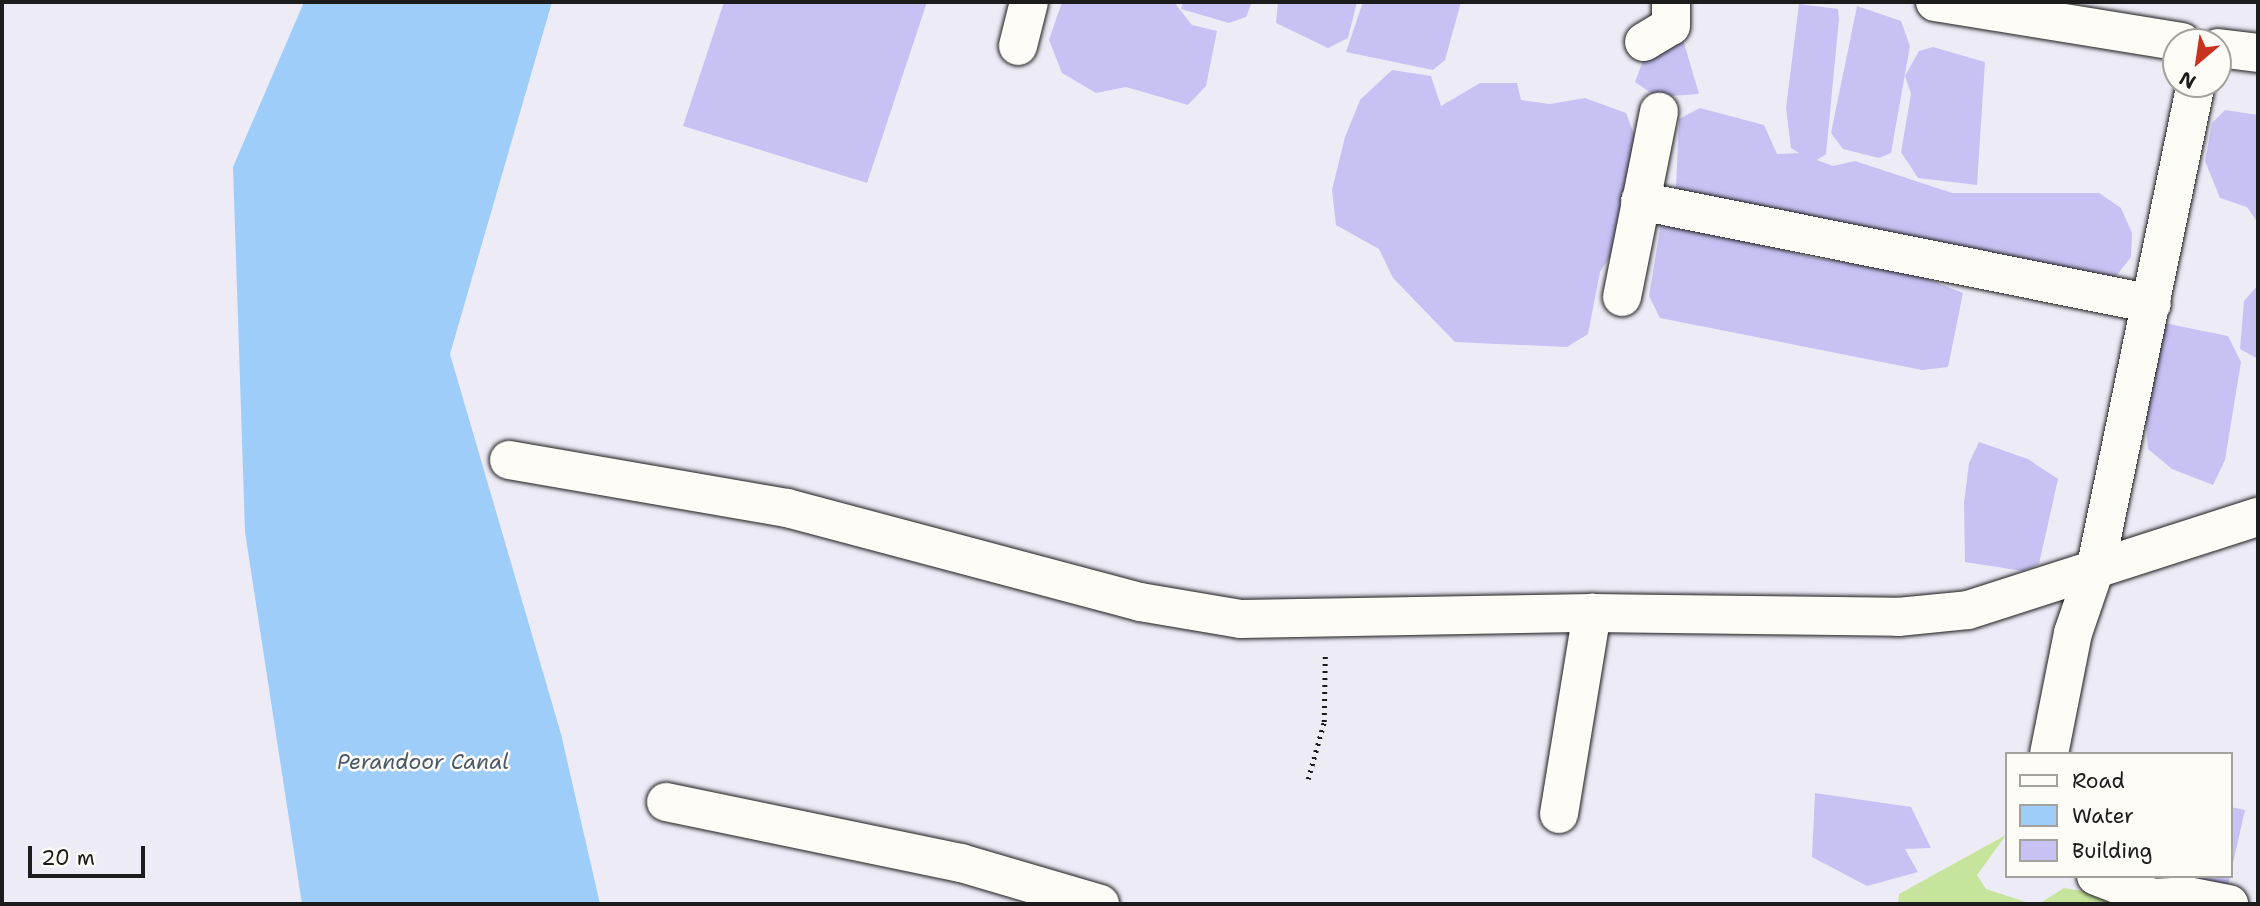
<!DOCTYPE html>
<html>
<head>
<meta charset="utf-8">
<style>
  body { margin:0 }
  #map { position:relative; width:2260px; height:906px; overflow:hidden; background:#edebf6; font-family:"Shantell Sans",sans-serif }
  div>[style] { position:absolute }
  .green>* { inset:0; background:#c6e49c }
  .water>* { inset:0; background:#9fcdfa }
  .building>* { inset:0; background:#c8c2f4 }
  .path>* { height:4.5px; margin-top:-2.25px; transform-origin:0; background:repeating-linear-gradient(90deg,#1c1c1c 0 2px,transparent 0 7px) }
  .roads { filter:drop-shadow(0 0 2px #1c1c1c) drop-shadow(0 0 2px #1c1c1c) }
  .minor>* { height:38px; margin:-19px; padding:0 19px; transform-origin:19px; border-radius:19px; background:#fdfcf7 }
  span { translate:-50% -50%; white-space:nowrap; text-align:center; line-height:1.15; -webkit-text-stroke:5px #fdfcf7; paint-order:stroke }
  .water-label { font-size:21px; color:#4a5a6a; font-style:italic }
  .frame { position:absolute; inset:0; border:4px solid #1c1c1c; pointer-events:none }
  .legend { position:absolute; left:2005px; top:752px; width:228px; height:126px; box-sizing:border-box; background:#fdfcf7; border:2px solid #a3a29f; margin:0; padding:9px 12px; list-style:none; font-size:21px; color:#1c1c1c }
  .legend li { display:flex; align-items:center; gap:14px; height:35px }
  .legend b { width:35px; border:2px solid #a3a29f }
  .north { position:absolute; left:2162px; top:28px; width:70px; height:70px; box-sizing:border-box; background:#fdfcf7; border:2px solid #a3a29f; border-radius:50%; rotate:209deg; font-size:19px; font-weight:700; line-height:28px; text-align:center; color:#1c1c1c }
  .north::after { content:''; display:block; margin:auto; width:24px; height:32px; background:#c8321e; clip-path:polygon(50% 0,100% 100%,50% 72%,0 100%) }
  .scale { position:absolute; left:28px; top:846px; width:117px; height:32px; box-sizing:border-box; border:4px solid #1c1c1c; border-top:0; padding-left:9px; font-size:21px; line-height:24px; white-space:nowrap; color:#1c1c1c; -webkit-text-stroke:5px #fdfcf7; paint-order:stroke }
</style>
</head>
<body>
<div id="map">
  <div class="green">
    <i style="clip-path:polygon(2006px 835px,1977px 875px,1986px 889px,2032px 904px,1898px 904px,1899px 894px)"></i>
    <i style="clip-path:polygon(2064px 888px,2118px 897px,2117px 904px,2039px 904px)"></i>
  </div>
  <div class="water">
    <i style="clip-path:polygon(304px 2px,552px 2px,450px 354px,561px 734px,600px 904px,302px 904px,245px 532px,233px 167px)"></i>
  </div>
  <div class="building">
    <i style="clip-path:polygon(724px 2px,927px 2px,867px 183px,683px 126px)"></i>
    <i style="clip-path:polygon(1062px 2px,1174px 2px,1192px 25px,1217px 31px,1206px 86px,1188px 105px,1126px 87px,1096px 93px,1062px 73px,1049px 40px)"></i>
    <i style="clip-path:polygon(1183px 2px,1252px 2px,1246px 17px,1229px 23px,1181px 9px)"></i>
    <i style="clip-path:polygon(1278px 2px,1357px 2px,1348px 38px,1328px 48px,1276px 23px)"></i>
    <i style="clip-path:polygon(1363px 2px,1461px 2px,1445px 60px,1433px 70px,1346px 52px)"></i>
    <i style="clip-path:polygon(1799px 4px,1838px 9px,1839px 19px,1826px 154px,1817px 160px,1833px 166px,1855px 161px,1952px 193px,2099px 193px,2121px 208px,2132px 233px,2131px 257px,2113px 280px,1710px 201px,1676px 188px,1679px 119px,1700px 108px,1764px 125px,1777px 154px,1799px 153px,1791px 148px,1786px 108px)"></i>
    <i style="clip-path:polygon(1857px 6px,1901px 21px,1910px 46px,1891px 153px,1879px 158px,1843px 149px,1831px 133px)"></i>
    <i style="clip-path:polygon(1682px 36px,1699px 94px,1657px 97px,1635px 82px,1649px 44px)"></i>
    <i style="clip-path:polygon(1933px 47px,1985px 62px,1977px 185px,1918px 178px,1901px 152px,1911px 94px,1905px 76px,1919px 51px)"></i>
    <i style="clip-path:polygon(1392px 70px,1431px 76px,1441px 106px,1480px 83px,1517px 83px,1521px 100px,1550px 104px,1585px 98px,1626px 113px,1640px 150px,1616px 248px,1600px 272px,1588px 334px,1567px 347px,1455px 342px,1393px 278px,1379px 249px,1336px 225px,1332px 190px,1345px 137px,1360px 100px)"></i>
    <i style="clip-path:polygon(2225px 110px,2258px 115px,2258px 223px,2247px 207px,2220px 198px,2205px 161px,2212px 123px)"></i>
    <i style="clip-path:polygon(1662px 217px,1813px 258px,1902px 269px,1963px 293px,1948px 367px,1922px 370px,1660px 318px,1649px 296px)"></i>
    <i style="clip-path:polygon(2258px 285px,2258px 359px,2240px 349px,2244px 301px)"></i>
    <i style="clip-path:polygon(2164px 323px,2228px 336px,2241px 362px,2225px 460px,2213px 485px,2172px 469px,2148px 449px,2144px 403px)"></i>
    <i style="clip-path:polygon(1979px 442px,2028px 459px,2058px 479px,2039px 564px,2023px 571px,1965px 562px,1964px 503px,1969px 463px)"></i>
    <i style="clip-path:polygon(1815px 793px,1911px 807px,1931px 848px,1905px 849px,1918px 872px,1867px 886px,1812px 857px)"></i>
    <i style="clip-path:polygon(2230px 807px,2245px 810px,2231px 872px,2230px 872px)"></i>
    <i style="clip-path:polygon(2179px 876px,2230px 876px,2227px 892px,2177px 881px)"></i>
  </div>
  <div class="path">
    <i style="left:1308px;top:779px;width:59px;rotate:-74.3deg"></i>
    <i style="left:1324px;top:722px;width:67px;rotate:-89.1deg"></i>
  </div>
  <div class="roads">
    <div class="minor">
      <i style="left:1935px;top:2px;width:250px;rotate:9.2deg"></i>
      <i style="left:1644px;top:42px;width:31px;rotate:-31deg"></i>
      <i style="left:1671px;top:26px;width:24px;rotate:-90deg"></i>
      <i style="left:1018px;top:46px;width:45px;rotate:-76deg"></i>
      <i style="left:2218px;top:48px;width:40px;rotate:7.1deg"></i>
      <i style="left:1640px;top:201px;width:522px;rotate:11.37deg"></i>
      <i style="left:1622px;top:297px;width:189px;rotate:-78.7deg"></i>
      <i style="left:509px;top:460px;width:282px;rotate:9.8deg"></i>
      <i style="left:787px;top:508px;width:365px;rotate:14.9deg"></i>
      <i style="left:1140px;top:602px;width:102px;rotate:9.6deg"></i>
      <i style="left:1241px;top:619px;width:351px;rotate:-1deg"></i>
      <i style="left:1592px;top:613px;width:306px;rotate:0.7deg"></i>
      <i style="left:1898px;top:617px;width:70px;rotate:-5.7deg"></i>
      <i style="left:1968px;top:610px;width:305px;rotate:-17.8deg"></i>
      <i style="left:2049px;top:754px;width:123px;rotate:-78.8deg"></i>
      <i style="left:2073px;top:633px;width:71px;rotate:-71.1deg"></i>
      <i style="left:2096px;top:566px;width:492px;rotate:-78.3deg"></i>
      <i style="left:666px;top:802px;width:301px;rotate:11.7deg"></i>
      <i style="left:961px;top:863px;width:145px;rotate:16.4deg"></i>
      <i style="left:1559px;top:814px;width:204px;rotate:-80.7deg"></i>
      <i style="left:2096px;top:876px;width:61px;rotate:21.1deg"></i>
      <i style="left:2147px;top:904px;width:8px;rotate:-45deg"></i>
      <i style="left:2153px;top:898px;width:34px;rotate:-3deg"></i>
      <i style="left:2187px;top:896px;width:43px;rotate:10.8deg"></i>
    </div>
  </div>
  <div class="water-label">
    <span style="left:423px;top:762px">Perandoor Canal</span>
  </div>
  <div class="frame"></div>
  <ul class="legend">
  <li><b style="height:9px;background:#fdfcf7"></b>Road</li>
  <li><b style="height:19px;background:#9fcdfa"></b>Water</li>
  <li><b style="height:19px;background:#c8c2f4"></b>Building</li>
  </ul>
  <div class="north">N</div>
  <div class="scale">20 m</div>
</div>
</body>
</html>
